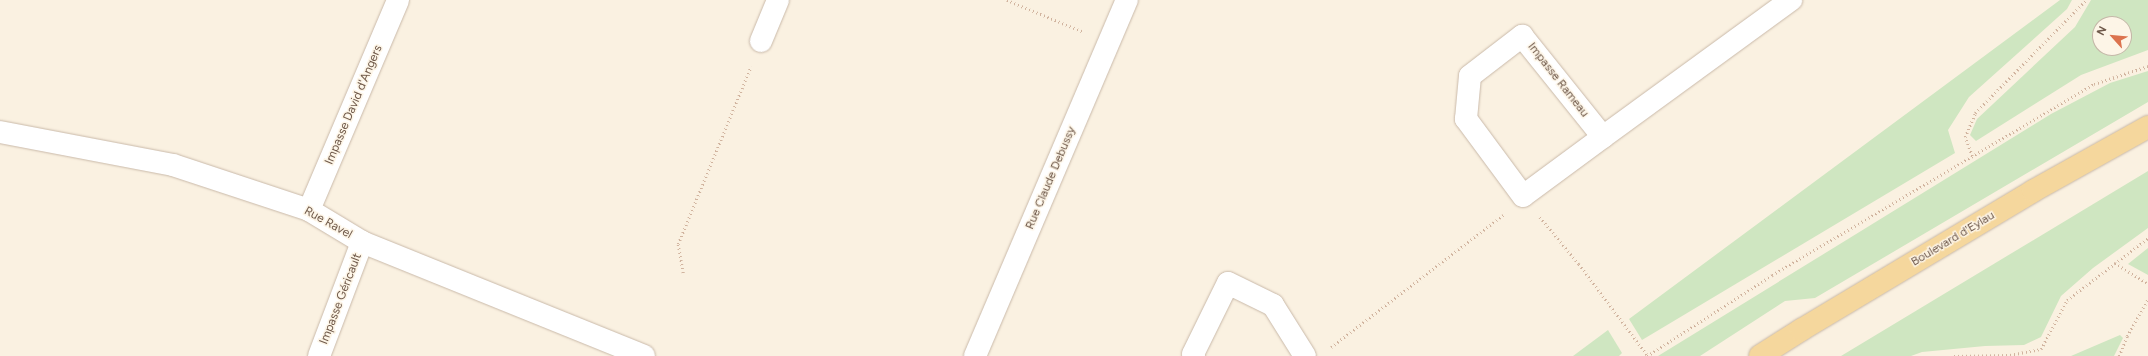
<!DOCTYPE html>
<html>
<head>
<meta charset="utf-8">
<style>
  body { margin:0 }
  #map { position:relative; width:2148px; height:356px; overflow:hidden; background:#faf1e1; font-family:Figtree,sans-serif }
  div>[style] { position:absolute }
  .green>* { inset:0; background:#cfe6c1 }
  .path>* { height:2.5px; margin-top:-1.25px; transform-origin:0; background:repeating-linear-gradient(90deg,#d1b49f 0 1px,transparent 0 4px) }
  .roads { filter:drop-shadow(0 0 1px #c9b9a9) drop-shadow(0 0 1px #c9b9a9) }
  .minor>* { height:22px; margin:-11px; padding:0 11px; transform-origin:11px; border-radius:11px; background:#fff }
  .major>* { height:22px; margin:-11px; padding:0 11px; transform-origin:11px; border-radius:11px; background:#f5d79d }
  span { translate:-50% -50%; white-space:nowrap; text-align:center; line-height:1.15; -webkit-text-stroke:3px #fdf5e7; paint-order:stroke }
  .street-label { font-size:12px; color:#6f594a }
  .north { position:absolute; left:2092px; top:16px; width:40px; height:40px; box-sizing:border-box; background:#fdf5e7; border:1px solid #c4b7a8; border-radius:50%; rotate:297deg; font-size:11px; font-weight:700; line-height:16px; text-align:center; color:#6f594a }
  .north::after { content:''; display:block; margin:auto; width:14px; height:18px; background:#dc734e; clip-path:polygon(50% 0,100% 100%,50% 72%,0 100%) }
</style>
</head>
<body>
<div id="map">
  <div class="green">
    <i style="clip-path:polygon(2060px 0,2072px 0,2067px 9px,1969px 97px,1948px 130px,1955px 153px,1642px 340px,1629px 319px)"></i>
    <i style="clip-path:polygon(evenodd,2091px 0,2148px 0,2148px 50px,2081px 75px,1976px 141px,1970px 135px,1977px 119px,2075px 27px,2091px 0,2100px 24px,2124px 24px,2124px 48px,2100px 48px,2100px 24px)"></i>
    <i style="clip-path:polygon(2148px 71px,2148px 102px,1815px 298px,1785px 301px,1700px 356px,1658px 356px,2051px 114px,2110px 83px)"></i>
    <i style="clip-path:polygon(2148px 171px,2148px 228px,2093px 268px,2061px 296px,2041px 337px,2024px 345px,1985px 346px,1922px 352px,1911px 356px,1841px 356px)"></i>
    <i style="clip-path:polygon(2148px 248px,2148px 275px,2128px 264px)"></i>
    <i style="clip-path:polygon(1608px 330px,1622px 353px,1619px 356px,1573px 356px)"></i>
    <i style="clip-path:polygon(2120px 335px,2123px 338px,2114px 356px,2071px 356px)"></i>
  </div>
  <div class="path">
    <i style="left:1007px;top:0;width:83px;rotate:22.6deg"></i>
    <i style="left:1972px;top:156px;width:20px;rotate:-110deg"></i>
    <i style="left:1965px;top:137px;width:26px;rotate:-67deg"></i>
    <i style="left:1975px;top:113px;width:158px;rotate:-45.5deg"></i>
    <i style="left:1540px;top:217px;width:61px;rotate:50.3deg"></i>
    <i style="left:1579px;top:264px;width:115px;rotate:53.1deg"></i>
    <i style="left:2115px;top:263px;width:39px;rotate:32deg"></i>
    <i style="left:683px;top:273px;width:29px;rotate:-100deg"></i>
    <i style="left:678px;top:244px;width:192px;rotate:-67.7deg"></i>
    <i style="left:1331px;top:347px;width:217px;rotate:-37.5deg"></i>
    <i style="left:1647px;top:356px;width:149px;rotate:-32.9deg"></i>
    <i style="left:1772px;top:275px;width:374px;rotate:-30.7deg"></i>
    <i style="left:2094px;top:84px;width:57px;rotate:-18.4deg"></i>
    <i style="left:1954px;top:356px;width:56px;rotate:-1deg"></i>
    <i style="left:2010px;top:355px;width:32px;rotate:-11deg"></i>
    <i style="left:2041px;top:349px;width:55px;rotate:-62deg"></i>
    <i style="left:2067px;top:300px;width:102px;rotate:-37.4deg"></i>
    <i style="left:2119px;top:356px;width:22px;rotate:-68deg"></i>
    <i style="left:2127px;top:336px;width:43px;rotate:-60.4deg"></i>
  </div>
  <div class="roads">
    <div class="minor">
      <i style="left:1522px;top:36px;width:129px;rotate:51.3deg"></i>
      <i style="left:1603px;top:137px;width:99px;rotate:143.6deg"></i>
      <i style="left:1523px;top:196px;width:96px;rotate:-126.5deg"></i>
      <i style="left:1466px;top:119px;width:43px;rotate:-84.7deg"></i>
      <i style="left:1470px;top:76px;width:66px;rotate:-37.6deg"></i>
      <i style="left:761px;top:41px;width:44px;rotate:-67.5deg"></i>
      <i style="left:0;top:132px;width:176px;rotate:10.8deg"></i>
      <i style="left:173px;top:165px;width:143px;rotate:18.3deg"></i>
      <i style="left:309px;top:210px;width:62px;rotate:31.1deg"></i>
      <i style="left:362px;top:242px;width:304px;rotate:22deg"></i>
      <i style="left:1603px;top:137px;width:233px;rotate:-36.1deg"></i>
      <i style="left:309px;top:210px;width:228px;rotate:-67deg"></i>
      <i style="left:319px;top:356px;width:122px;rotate:-69.3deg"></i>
      <i style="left:975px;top:356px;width:387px;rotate:-66.9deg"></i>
      <i style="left:1194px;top:356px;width:2px;rotate:-117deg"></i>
      <i style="left:1193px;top:354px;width:79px;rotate:-63.8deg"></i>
      <i style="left:1228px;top:283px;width:50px;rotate:26.1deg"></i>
      <i style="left:1273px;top:305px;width:60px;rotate:57.9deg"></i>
    </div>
    <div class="major">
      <i style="left:1760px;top:356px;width:49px;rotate:-32.4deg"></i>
      <i style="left:1801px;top:330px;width:270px;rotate:-30.9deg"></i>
      <i style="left:2033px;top:191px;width:132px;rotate:-29.1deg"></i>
    </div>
  </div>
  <div class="street-label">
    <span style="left:1558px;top:80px;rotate:52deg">Impasse Rameau</span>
    <span style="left:354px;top:105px;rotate:-67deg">Impasse David d'Angers</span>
    <span style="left:1051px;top:178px;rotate:-67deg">Rue Claude Debussy</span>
    <span style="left:328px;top:223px;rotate:29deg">Rue Ravel</span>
    <span style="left:1953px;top:239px;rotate:-31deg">Boulevard d'Eylau</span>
    <span style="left:341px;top:299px;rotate:-69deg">Impasse Géricault</span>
  </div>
  <div class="north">N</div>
</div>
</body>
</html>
